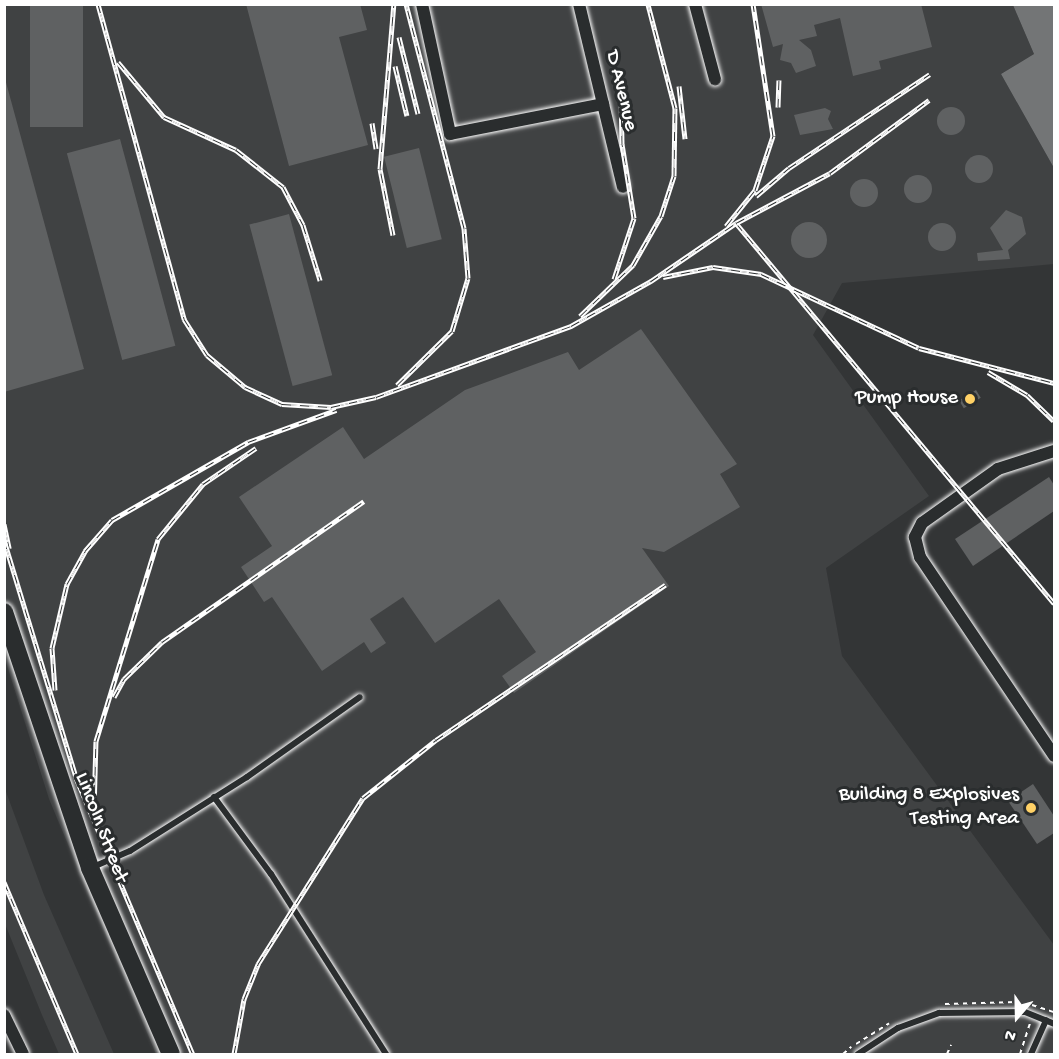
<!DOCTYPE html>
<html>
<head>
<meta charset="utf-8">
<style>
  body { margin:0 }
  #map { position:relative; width:1059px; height:1059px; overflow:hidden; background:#333536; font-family:"Gochi Hand",sans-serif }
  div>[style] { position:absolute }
  .built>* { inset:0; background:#404243 }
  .water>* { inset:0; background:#737576 }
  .building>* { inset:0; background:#5f6162; transform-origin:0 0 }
  .round { border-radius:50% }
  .path>* { height:2px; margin-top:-1px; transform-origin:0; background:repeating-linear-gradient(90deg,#fff 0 4.5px,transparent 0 9px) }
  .roads { filter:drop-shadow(0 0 2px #fff) drop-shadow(0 0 2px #fff) }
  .service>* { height:6px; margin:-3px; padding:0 3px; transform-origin:3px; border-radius:3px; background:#2a2d2e }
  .minor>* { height:12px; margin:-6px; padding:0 6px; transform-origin:6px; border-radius:6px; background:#2a2d2e }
  .secondary>* { height:18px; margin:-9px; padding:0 9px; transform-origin:9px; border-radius:9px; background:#2a2d2e }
  .rail>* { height:5px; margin-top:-2.5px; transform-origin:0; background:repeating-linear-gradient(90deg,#2a2d2e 0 9px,#fff 0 18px); box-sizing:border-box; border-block:2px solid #fff }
  .dots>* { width:16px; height:16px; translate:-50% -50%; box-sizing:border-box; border:3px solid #2a2d2e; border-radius:50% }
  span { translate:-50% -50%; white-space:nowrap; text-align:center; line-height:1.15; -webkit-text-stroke:6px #2a2d2e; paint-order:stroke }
  .street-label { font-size:21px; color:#fff }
  .poi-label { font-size:21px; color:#fff }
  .right { translate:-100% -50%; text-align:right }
  .frame { position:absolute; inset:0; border:6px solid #fff; pointer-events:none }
  .north { position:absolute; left:987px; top:987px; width:60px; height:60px; -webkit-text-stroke:4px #2a2d2e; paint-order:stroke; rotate:200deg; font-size:16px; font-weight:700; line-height:24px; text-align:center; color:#fff }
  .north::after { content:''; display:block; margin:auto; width:21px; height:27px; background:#fff; clip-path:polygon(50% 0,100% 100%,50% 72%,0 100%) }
</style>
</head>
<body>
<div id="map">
  <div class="built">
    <i style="clip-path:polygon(4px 5px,1013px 5px,1034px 54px,1001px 74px,1054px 168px,1054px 264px,842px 283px,813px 335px,929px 496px,826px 568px,842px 656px,1054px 945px,1054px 1054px,156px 1054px,49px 799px,5px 659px)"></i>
    <i style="clip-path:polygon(5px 789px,44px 895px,114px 1054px,59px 1054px,42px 1015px,5px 924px)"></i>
  </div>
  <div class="water">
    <i style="clip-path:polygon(1013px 5px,1054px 5px,1054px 168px,1001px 74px,1034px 54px)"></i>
  </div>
  <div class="building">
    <i style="left:30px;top:4px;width:53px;height:123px"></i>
    <i style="clip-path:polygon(246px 4px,360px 4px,367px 30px,339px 37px,368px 145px,289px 166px)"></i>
    <i style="clip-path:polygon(761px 4px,921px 4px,932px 47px,879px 61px,881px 69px,853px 76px,840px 18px,814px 25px,817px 36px,799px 40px,811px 50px,816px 66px,796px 73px,791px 63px,780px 60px,783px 44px,773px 47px)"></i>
    <i style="clip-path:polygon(4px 75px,84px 369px,4px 392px)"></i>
    <i class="round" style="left:937px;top:107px;width:28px;height:28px"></i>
    <i style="clip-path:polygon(825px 108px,831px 111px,828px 119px,833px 129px,800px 135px,794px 115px)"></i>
    <i style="left:120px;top:139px;width:214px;height:55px;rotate:75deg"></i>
    <i style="left:419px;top:148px;width:94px;height:36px;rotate:76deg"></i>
    <i class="round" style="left:965px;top:155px;width:28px;height:28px"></i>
    <i class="round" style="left:904px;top:175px;width:28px;height:28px"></i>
    <i class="round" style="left:850px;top:179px;width:28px;height:28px"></i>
    <i style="clip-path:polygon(1006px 210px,1022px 217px,1026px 234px,1008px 250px,1010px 259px,978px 261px,977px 253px,1003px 250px,990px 228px)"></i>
    <i style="left:289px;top:214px;width:167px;height:41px;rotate:75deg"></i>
    <i class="round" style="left:791px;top:222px;width:36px;height:36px"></i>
    <i class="round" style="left:928px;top:223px;width:28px;height:28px"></i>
    <i style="clip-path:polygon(641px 329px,737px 464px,720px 474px,740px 507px,664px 552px,642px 548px,669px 586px,514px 693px,502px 676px,536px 652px,499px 599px,435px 643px,403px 597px,370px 619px,386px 643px,371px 653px,364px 642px,322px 671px,272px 597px,264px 602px,241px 567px,272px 546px,239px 497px,343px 427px,364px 459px,465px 390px,568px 352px,579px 370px)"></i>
    <i style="left:976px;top:390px;width:9px;height:20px;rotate:58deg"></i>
    <i style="clip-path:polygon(1049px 477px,1054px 485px,1054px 511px,973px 566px,955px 539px)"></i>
    <i style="clip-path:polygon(1033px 784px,1054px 816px,1054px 833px,1037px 844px,1008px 801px)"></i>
  </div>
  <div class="path">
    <i style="left:945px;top:1004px;width:72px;rotate:-1.6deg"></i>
    <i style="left:1032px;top:1005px;width:23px;rotate:18deg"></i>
    <i style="left:856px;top:1044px;width:39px;rotate:-32deg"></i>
    <i style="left:843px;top:1054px;width:11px;rotate:-41deg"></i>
    <i style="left:947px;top:1054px;width:10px;rotate:-66deg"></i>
    <i style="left:1020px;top:1054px;width:33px;rotate:-72deg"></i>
  </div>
  <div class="roads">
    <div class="service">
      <i style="left:214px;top:797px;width:96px;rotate:53.5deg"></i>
      <i style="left:271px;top:874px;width:214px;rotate:57.4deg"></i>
      <i style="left:93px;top:867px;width:40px;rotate:-23.4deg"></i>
      <i style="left:130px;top:851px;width:138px;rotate:-32.3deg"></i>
      <i style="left:247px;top:777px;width:138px;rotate:-35.3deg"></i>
      <i style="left:858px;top:1054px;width:48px;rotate:-33deg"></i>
      <i style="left:898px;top:1028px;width:44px;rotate:-20.1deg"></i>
      <i style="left:939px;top:1013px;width:86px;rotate:-0.7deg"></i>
      <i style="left:1025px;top:1012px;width:31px;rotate:22deg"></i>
      <i style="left:1031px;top:1054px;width:37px;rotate:-66deg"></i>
    </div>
    <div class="minor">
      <i style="left:422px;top:4px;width:133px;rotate:77.8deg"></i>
      <i style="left:450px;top:134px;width:156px;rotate:-11.1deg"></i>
      <i style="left:579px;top:4px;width:188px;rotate:76.5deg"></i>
      <i style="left:695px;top:4px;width:78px;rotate:75.1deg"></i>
      <i style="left:1054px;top:451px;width:59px;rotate:162.2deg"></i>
      <i style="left:998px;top:469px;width:93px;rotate:144.6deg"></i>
      <i style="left:922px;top:523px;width:16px;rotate:117deg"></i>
      <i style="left:915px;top:537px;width:21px;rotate:76deg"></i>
      <i style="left:920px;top:557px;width:240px;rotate:56deg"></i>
      <i style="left:4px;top:1015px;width:43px;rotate:64deg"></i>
    </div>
    <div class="secondary">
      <i style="left:4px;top:612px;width:270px;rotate:71.4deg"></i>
      <i style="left:90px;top:868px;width:203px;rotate:66.5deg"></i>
    </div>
  </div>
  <div class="rail">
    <i style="left:98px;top:4px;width:327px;rotate:74.7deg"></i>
    <i style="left:184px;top:319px;width:43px;rotate:57.4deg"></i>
    <i style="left:207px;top:355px;width:50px;rotate:40.1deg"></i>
    <i style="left:245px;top:387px;width:41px;rotate:24.7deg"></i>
    <i style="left:282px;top:404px;width:49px;rotate:3.5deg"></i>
    <i style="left:331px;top:407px;width:46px;rotate:-12.5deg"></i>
    <i style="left:376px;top:397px;width:208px;rotate:-20deg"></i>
    <i style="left:571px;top:326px;width:92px;rotate:-29.4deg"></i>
    <i style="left:651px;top:281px;width:103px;rotate:-34.3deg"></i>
    <i style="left:736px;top:223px;width:496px;rotate:50.1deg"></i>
    <i style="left:399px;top:37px;width:79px;rotate:76.1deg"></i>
    <i style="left:118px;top:62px;width:72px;rotate:50.1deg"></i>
    <i style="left:164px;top:117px;width:79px;rotate:24.6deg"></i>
    <i style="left:236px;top:150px;width:60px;rotate:38.2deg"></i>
    <i style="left:283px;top:187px;width:43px;rotate:62.2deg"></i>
    <i style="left:303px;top:225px;width:58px;rotate:72.8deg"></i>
    <i style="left:395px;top:66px;width:51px;rotate:76.5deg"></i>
    <i style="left:679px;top:86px;width:53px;rotate:83.5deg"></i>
    <i style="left:778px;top:107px;width:27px;rotate:-88deg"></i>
    <i style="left:372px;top:123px;width:26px;rotate:81deg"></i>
    <i style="left:756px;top:196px;width:43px;rotate:-40.3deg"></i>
    <i style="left:789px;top:168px;width:169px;rotate:-33.7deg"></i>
    <i style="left:736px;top:223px;width:106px;rotate:-28deg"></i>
    <i style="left:830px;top:173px;width:123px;rotate:-36.4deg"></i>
    <i style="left:726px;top:226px;width:46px;rotate:-51.1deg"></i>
    <i style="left:755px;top:190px;width:57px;rotate:-71.6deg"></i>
    <i style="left:773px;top:136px;width:134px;rotate:-98.6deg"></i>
    <i style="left:393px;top:235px;width:67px;rotate:-101.1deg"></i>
    <i style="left:380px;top:169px;width:166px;rotate:-85.2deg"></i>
    <i style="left:663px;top:277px;width:51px;rotate:-11.3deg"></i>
    <i style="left:713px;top:267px;width:49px;rotate:8.3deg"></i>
    <i style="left:761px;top:274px;width:174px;rotate:25.1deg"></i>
    <i style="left:919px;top:348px;width:139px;rotate:14.5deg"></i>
    <i style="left:614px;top:279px;width:64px;rotate:-71.8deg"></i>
    <i style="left:634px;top:218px;width:75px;rotate:-99.2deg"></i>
    <i style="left:622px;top:144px;width:54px;rotate:-91.1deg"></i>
    <i style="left:580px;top:316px;width:74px;rotate:-43.9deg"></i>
    <i style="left:633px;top:265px;width:56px;rotate:-60.3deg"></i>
    <i style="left:661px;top:216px;width:42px;rotate:-72deg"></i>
    <i style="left:674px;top:176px;width:68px;rotate:-89.2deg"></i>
    <i style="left:675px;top:108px;width:107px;rotate:-104.6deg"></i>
    <i style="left:988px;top:372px;width:45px;rotate:30.5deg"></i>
    <i style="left:1027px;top:395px;width:37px;rotate:44deg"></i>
    <i style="left:397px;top:385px;width:77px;rotate:-44.5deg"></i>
    <i style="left:452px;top:331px;width:55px;rotate:-73.2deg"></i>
    <i style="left:468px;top:278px;width:50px;rotate:-94.6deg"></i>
    <i style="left:464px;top:228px;width:231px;rotate:-104.5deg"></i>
    <i style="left:4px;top:524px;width:25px;rotate:78deg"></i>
    <i style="left:4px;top:540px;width:251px;rotate:73.1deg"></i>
    <i style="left:77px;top:780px;width:298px;rotate:67.1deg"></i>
    <i style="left:55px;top:690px;width:42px;rotate:-94.1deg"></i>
    <i style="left:52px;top:648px;width:66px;rotate:-76.8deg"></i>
    <i style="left:67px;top:584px;width:38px;rotate:-61deg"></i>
    <i style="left:85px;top:551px;width:41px;rotate:-48.9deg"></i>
    <i style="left:112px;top:520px;width:157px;rotate:-29.8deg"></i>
    <i style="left:248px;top:442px;width:94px;rotate:-20deg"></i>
    <i style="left:114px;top:697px;width:21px;rotate:-61deg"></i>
    <i style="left:124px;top:679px;width:53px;rotate:-44.2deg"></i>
    <i style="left:162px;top:642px;width:246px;rotate:-34.9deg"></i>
    <i style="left:94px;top:811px;width:70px;rotate:-88.4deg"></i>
    <i style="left:96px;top:741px;width:211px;rotate:-72.9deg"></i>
    <i style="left:158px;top:539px;width:71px;rotate:-50.7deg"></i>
    <i style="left:203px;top:484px;width:64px;rotate:-34.2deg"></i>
    <i style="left:4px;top:882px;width:187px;rotate:67deg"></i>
    <i style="left:234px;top:1054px;width:56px;rotate:-79.7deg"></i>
    <i style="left:244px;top:999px;width:38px;rotate:-68deg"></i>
    <i style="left:258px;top:964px;width:196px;rotate:-57.7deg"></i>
    <i style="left:363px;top:798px;width:93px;rotate:-38.5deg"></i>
    <i style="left:436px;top:740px;width:277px;rotate:-34.1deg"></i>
  </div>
  <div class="dots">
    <i style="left:970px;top:399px;background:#ffd166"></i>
    <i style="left:1031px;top:808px;background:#ffd166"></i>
  </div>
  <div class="street-label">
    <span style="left:620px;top:91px;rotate:76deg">D Avenue</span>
    <span style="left:100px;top:828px;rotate:69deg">Lincoln Street</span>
  </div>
  <div class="poi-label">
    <span class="right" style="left:958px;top:399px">Pump House</span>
    <span class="right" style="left:1019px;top:808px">Building 8 Explosives<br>Testing Area</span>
  </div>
  <div class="frame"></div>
  <div class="north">N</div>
</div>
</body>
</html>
